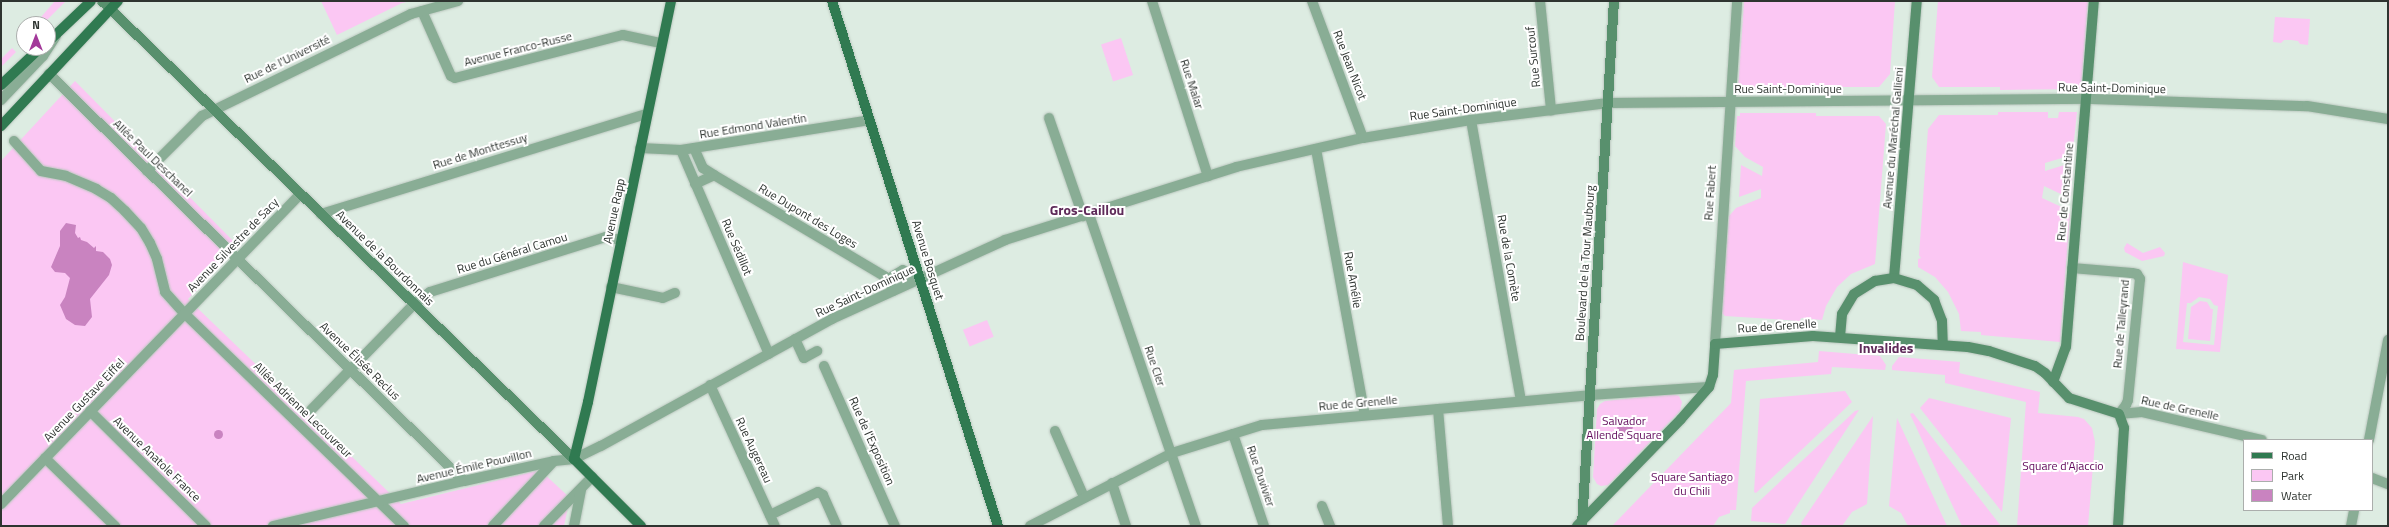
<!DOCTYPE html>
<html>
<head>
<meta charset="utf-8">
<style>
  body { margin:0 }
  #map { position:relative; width:2389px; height:527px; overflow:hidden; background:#ddece2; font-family:"Titillium Web",sans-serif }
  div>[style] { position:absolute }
  .green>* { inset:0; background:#fbc7f3; transform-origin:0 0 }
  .water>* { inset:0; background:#c983c0 }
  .round { border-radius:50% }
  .roads { filter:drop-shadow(0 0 1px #bac7be) drop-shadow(0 0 1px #bac7be) }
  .street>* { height:10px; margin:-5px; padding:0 5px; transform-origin:5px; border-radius:5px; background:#89ad95 }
  .secondary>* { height:10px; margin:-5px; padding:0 5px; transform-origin:5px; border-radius:5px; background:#58906d }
  .primary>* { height:10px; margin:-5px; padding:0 5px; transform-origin:5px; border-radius:5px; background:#307a51 }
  span { translate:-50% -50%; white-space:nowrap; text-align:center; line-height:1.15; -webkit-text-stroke:4px #fff; paint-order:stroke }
  .street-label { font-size:12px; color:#2e3430 }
  .park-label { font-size:12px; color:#60095b }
  .quarter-label { font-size:14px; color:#5e2a59; font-weight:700 }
  .frame { position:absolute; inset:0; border:2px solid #2e3430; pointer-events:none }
  .legend { position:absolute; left:2243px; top:439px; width:130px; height:72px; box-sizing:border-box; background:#fff; border:1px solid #abaeac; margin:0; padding:5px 7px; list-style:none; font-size:12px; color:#2e3430 }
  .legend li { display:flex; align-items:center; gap:8px; height:20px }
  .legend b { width:20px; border:1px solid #abaeac }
  .north { position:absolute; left:16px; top:16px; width:40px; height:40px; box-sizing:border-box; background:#fff; border:1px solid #abaeac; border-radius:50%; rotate:0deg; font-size:11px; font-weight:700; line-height:16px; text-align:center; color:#2e3430 }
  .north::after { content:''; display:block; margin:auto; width:14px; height:18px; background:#a3399a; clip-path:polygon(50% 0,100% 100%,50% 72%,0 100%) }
</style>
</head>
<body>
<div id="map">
  <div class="green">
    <i style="clip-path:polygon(55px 1px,66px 1px,43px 24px,35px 24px)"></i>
    <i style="clip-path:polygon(321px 1px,411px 1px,402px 3px,337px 35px)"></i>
    <i style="clip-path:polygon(1744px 1px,1895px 1px,1890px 74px,1879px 87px,1818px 87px,1818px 91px,1738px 89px)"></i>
    <i style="clip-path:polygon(1938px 1px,2088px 1px,2081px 89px,2000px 90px,2000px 87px,1939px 87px,1932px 77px)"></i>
    <i style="clip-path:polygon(2275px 17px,2310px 19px,2308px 45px,2300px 44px,2298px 41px,2291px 40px,2284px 40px,2281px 43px,2273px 42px)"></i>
    <i style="left:1121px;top:38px;width:39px;height:21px;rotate:72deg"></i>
    <i style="clip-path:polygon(12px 48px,16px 52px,1px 67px,1px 59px)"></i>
    <i style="clip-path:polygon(75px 81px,239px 247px,188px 299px,401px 504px,540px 470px,570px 498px,564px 526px,1px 526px,1px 161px)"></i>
    <i style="clip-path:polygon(1998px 112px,2048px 112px,2048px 118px,2058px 118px,2059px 112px,2077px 112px,2073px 150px,2065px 157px,2045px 163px,2045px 171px,2071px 163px,2073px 165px,2071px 196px,2067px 197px,2044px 186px,2042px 198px,2066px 209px,2070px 214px,2060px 342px,1981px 335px,1981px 332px,1961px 331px,1959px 314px,1948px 292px,1935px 277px,1918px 267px,1918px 259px,1921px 258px,1919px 255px,1928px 129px,1939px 115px,1998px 115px)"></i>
    <i style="clip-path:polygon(1740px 113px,1816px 113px,1816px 116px,1879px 116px,1886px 124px,1875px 264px,1851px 274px,1837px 287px,1826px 306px,1822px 320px,1801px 318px,1800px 321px,1786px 320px,1725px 316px,1722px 313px,1729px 216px,1736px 208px,1761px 198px,1761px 189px,1739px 197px,1741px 165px,1762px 176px,1763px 167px,1745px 157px,1735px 146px,1737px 116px,1740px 116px)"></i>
    <i style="clip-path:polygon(2127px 243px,2143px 253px,2160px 247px,2165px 253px,2164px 256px,2142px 261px,2125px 252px,2124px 248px)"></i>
    <i style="clip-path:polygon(evenodd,2183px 262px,2228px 275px,2220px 352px,2176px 349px,2183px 262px,2199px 297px,2210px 299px,2214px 305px,2218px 306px,2214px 345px,2183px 342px,2187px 303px,2191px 303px,2199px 297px)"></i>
    <i style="clip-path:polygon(2200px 301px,2207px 302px,2211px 309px,2213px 309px,2210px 341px,2188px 339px,2191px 307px)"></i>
    <i style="left:987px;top:320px;width:18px;height:26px;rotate:68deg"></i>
    <i style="clip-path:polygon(1819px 351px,1880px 356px,1886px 365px,1885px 370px,1832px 367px,1831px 374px,1746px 381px,1736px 510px,1730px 510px,1730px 513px,1719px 517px,1713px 526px,1612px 526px,1731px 403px,1734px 370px,1818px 362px)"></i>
    <i style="clip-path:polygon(1899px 357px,1960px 362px,1959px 373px,2040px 392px,2038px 413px,2078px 417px,2084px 419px,2092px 428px,2095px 442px,2088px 526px,2017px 526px,2026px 402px,1945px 383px,1945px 375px,1892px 370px,1892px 366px)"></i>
    <i style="clip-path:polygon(1845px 391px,1852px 402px,1756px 493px,1754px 492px,1760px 399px)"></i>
    <i style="clip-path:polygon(1673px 394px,1679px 396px,1682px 402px,1680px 411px,1608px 485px,1601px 486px,1597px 484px,1593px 477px,1597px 409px,1600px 404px,1605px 401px)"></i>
    <i style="clip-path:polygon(1929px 398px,2011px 418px,2002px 512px,1920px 408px)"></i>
    <i style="clip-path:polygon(1859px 410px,1785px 524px,1751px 521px,1752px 508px,1855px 411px)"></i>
    <i style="clip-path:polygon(1913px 413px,2001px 526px,1962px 526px,1910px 414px)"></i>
    <i style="clip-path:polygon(1873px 416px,1867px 504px,1852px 512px,1842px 526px,1802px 525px,1801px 523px)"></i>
    <i style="clip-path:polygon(1897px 418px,1947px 526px,1908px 526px,1901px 513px,1889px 506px)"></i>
  </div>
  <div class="water">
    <i style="clip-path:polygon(66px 223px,76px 225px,75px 233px,78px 238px,80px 237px,81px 240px,87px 242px,94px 248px,96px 246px,96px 251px,103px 252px,110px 259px,112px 265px,109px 275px,90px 299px,92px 317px,85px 326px,75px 325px,66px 319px,60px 305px,65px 297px,70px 278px,65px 273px,55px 272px,51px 267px,60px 246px,60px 231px)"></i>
    <i class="round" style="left:1617px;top:418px;width:16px;height:16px"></i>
    <i class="round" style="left:213.5px;top:429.5px;width:9px;height:9px"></i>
  </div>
  <div class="roads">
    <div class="street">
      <i style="left:1152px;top:1px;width:184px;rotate:72.3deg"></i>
      <i style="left:1312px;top:1px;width:146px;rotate:69.6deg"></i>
      <i style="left:1540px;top:1px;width:110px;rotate:84.2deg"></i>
      <i style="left:422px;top:11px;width:71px;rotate:66deg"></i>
      <i style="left:451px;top:76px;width:4px;rotate:27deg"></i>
      <i style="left:455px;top:78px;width:173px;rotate:-14.4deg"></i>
      <i style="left:623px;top:35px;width:40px;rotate:12deg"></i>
      <i style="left:49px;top:74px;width:581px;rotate:44.44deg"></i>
      <i style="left:1px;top:100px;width:61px;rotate:-46.3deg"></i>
      <i style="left:43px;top:56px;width:24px;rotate:-57deg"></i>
      <i style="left:1049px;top:118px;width:104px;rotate:70.9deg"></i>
      <i style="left:1471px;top:120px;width:285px;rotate:79.9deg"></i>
      <i style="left:14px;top:141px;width:40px;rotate:48deg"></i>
      <i style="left:41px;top:171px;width:25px;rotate:11deg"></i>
      <i style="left:66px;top:176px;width:33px;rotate:23deg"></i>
      <i style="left:96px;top:189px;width:17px;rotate:31deg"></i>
      <i style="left:111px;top:198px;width:19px;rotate:43deg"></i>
      <i style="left:125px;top:211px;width:23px;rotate:47deg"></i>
      <i style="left:141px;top:228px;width:17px;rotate:59deg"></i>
      <i style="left:150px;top:243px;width:17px;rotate:66deg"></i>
      <i style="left:157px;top:259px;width:34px;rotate:76deg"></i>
      <i style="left:165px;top:292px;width:30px;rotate:48deg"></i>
      <i style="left:185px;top:314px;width:305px;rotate:44.1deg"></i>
      <i style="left:640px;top:148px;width:41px;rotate:2.8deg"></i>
      <i style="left:681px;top:150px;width:191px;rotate:-9deg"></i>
      <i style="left:694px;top:148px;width:22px;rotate:66deg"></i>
      <i style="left:703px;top:168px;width:13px;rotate:32deg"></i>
      <i style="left:714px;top:175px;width:198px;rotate:30.7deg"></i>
      <i style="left:884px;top:276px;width:5px;rotate:37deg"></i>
      <i style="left:888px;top:279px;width:13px;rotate:67deg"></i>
      <i style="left:1316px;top:149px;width:270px;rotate:79.6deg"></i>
      <i style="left:681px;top:150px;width:222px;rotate:66.7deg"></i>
      <i style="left:147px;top:171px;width:78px;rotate:-45deg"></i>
      <i style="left:202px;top:116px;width:233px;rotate:-26deg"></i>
      <i style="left:411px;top:14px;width:49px;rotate:-15.5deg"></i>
      <i style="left:695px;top:184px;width:21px;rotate:-25deg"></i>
      <i style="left:321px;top:214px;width:341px;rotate:-17.1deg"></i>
      <i style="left:1089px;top:214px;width:330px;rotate:71.1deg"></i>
      <i style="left:2072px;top:268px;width:60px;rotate:4.8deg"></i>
      <i style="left:2132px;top:273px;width:5px;rotate:11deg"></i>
      <i style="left:2137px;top:274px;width:6px;rotate:59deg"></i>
      <i style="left:2140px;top:279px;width:122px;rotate:95.7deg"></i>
      <i style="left:2128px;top:400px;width:5px;rotate:112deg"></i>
      <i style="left:2126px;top:405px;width:11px;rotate:128deg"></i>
      <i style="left:888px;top:279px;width:17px;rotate:-31deg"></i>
      <i style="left:903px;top:270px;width:20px;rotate:30deg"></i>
      <i style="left:611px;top:287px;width:53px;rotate:11.9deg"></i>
      <i style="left:663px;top:298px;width:13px;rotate:-23deg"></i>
      <i style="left:795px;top:339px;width:21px;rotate:65deg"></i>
      <i style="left:804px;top:358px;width:15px;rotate:-28deg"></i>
      <i style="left:1715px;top:344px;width:344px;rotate:-86.3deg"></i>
      <i style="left:824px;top:366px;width:175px;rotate:66.1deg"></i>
      <i style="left:710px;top:385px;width:155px;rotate:65.3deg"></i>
      <i style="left:1438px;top:409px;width:117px;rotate:85.1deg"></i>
      <i style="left:311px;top:410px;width:148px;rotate:-45.8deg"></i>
      <i style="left:414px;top:304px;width:20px;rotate:-37deg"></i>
      <i style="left:430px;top:292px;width:184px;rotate:-17.4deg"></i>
      <i style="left:606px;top:237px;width:15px;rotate:11deg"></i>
      <i style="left:90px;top:411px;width:163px;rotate:44.8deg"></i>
      <i style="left:2119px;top:414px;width:23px;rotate:-5deg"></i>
      <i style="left:2142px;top:412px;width:123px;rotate:13.1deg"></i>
      <i style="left:1055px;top:431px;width:72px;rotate:66.3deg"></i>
      <i style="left:1233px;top:434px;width:97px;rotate:71.4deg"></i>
      <i style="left:2369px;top:440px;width:102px;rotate:-79.2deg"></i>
      <i style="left:45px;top:458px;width:98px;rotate:44.2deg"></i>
      <i style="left:2372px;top:478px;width:17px;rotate:21deg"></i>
      <i style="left:1112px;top:483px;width:45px;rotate:72deg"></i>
      <i style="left:1px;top:504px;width:431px;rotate:-46deg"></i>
      <i style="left:1322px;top:506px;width:22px;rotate:68deg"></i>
      <i style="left:770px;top:515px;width:53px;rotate:-25.6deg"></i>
      <i style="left:818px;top:492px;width:6px;rotate:31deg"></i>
      <i style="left:823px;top:495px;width:34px;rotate:66deg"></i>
      <i style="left:273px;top:526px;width:196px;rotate:-13.3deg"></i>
      <i style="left:464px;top:481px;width:92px;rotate:-12.5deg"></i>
      <i style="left:554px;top:461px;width:20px;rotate:-6deg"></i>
      <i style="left:574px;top:459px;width:30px;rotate:-26deg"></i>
      <i style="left:601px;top:446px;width:264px;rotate:-28.8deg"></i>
      <i style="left:832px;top:319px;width:190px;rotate:-24.5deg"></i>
      <i style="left:1005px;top:240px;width:242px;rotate:-17.5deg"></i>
      <i style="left:1236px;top:167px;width:130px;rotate:-12.9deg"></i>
      <i style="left:1363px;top:138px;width:109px;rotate:-9.5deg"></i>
      <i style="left:1471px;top:120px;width:138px;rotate:-7.1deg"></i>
      <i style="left:1608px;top:103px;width:484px;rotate:-0.5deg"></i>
      <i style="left:2092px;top:99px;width:215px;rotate:1.9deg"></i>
      <i style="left:2307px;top:106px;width:82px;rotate:9.1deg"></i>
      <i style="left:493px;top:526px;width:89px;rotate:-46.8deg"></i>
      <i style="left:544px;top:526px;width:69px;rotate:-45.6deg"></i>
      <i style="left:574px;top:526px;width:38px;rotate:-79deg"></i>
      <i style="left:1030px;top:526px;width:160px;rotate:-27.2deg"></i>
      <i style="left:1172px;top:453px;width:94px;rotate:-17.3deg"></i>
      <i style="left:1262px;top:425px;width:329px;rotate:-5.2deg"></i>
      <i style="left:1590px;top:395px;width:119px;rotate:-3.8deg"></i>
      <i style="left:2351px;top:526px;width:16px;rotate:-79deg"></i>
    </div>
    <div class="secondary">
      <i style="left:102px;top:1px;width:658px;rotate:44.14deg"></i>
      <i style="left:1894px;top:278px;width:278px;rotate:-85.3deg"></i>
      <i style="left:1840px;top:337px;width:23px;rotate:-85deg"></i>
      <i style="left:1842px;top:314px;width:23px;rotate:-59deg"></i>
      <i style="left:1854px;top:294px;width:25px;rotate:-32deg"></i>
      <i style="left:1875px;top:281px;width:19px;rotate:-9deg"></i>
      <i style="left:1894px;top:278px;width:24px;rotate:17deg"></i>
      <i style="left:1917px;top:285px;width:23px;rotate:41deg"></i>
      <i style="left:1934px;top:300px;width:22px;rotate:69deg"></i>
      <i style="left:1942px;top:321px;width:24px;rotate:88deg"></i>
      <i style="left:2053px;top:382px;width:37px;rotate:-70deg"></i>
      <i style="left:2066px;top:347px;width:347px;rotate:-85.4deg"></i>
      <i style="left:1582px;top:524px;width:524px;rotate:-86.5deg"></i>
      <i style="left:1577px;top:526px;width:149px;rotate:-45.8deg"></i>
      <i style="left:1681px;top:419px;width:43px;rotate:-48.8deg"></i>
      <i style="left:1709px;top:387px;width:13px;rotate:-72deg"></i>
      <i style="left:1713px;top:375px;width:31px;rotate:-86deg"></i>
      <i style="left:1715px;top:344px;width:98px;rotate:-4.7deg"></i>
      <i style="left:1813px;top:336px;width:155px;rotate:4.1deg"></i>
      <i style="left:1968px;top:347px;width:21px;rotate:11deg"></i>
      <i style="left:1989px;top:351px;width:48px;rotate:18.1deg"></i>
      <i style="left:2035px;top:366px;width:12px;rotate:35deg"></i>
      <i style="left:2045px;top:373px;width:35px;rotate:46deg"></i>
      <i style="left:2069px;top:398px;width:52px;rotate:17.7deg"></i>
      <i style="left:2119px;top:414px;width:15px;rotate:70deg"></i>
      <i style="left:2124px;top:428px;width:98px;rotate:93.5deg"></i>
    </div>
    <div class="primary">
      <i style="left:832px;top:1px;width:551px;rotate:72.45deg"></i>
      <i style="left:48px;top:42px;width:59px;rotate:-43.6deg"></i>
      <i style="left:1px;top:85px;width:54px;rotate:-43.5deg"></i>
      <i style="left:1px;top:126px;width:171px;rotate:-46.9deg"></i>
      <i style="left:641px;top:526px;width:95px;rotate:-135deg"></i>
      <i style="left:574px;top:459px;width:59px;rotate:-76.2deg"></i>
      <i style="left:588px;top:402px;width:409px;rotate:-78.3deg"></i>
    </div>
  </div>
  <div class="street-label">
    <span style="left:518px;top:49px;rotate:-14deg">Avenue Franco-Russe</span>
    <span style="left:1533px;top:57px;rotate:-96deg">Rue Surcouf</span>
    <span style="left:287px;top:59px;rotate:-26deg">Rue de l'Université</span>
    <span style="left:1350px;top:65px;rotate:69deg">Rue Jean Nicot</span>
    <span style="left:1192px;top:84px;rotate:72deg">Rue Malar</span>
    <span style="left:2112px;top:88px;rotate:1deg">Rue Saint-Dominique</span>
    <span style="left:1788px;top:89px">Rue Saint-Dominique</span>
    <span style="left:1463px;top:109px;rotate:-8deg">Rue Saint-Dominique</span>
    <span style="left:753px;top:126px;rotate:-9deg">Rue Edmond Valentin</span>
    <span style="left:1893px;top:138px;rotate:-85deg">Avenue du Maréchal Gallieni</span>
    <span style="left:480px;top:151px;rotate:-17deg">Rue de Monttessuy</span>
    <span style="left:153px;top:158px;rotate:44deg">Allée Paul Deschanel</span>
    <span style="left:2065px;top:192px;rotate:-85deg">Rue de Constantine</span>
    <span style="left:1710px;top:193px;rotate:-86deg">Rue Fabert</span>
    <span style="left:614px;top:211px;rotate:-78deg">Avenue Rapp</span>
    <span style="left:808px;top:216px;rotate:31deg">Rue Dupont des Loges</span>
    <span style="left:233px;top:245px;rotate:-46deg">Avenue Silvestre de Sacy</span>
    <span style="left:737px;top:247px;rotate:67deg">Rue Sédillot</span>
    <span style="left:512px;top:253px;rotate:-17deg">Rue du Général Camou</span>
    <span style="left:385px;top:258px;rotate:44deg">Avenue de la Bourdonnais</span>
    <span style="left:1509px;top:258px;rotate:80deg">Rue de la Comète</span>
    <span style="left:928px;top:260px;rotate:73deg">Avenue Bosquet</span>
    <span style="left:1585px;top:263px;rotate:-86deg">Boulevard de la Tour Maubourg</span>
    <span style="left:1353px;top:280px;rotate:80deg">Rue Amélie</span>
    <span style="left:865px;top:291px;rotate:-25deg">Rue Saint-Dominique</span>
    <span style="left:2121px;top:324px;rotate:-85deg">Rue de Talleyrand</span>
    <span style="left:1777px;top:326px;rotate:-4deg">Rue de Grenelle</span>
    <span style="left:360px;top:361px;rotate:44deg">Avenue Élisée Reclus</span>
    <span style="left:1155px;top:366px;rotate:71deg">Rue Cler</span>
    <span style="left:84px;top:400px;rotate:-46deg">Avenue Gustave Eiffel</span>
    <span style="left:1358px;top:403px;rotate:-5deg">Rue de Grenelle</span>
    <span style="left:2180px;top:408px;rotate:12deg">Rue de Grenelle</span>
    <span style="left:303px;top:410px;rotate:44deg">Allée Adrienne Lecouvreur</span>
    <span style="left:872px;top:441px;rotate:66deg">Rue de l'Exposition</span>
    <span style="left:754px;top:450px;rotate:65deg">Rue Augereau</span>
    <span style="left:157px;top:459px;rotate:44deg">Avenue Anatole France</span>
    <span style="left:474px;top:466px;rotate:-13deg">Avenue Émile Pouvillon</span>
    <span style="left:1261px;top:476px;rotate:71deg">Rue Duvivier</span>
  </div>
  <div class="park-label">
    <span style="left:1624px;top:428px">Salvador<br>Allende Square</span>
    <span style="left:2063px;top:466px">Square d'Ajaccio</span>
    <span style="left:1692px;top:484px">Square Santiago<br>du Chili</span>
  </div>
  <div class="quarter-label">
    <span style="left:1087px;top:210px">Gros-Caillou</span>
    <span style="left:1886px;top:348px">Invalides</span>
  </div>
  <div class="frame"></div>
  <ul class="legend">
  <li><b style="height:5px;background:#307a51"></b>Road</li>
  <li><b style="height:11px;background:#fbc7f3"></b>Park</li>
  <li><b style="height:11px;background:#c983c0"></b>Water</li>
  </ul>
  <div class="north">N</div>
</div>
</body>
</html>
